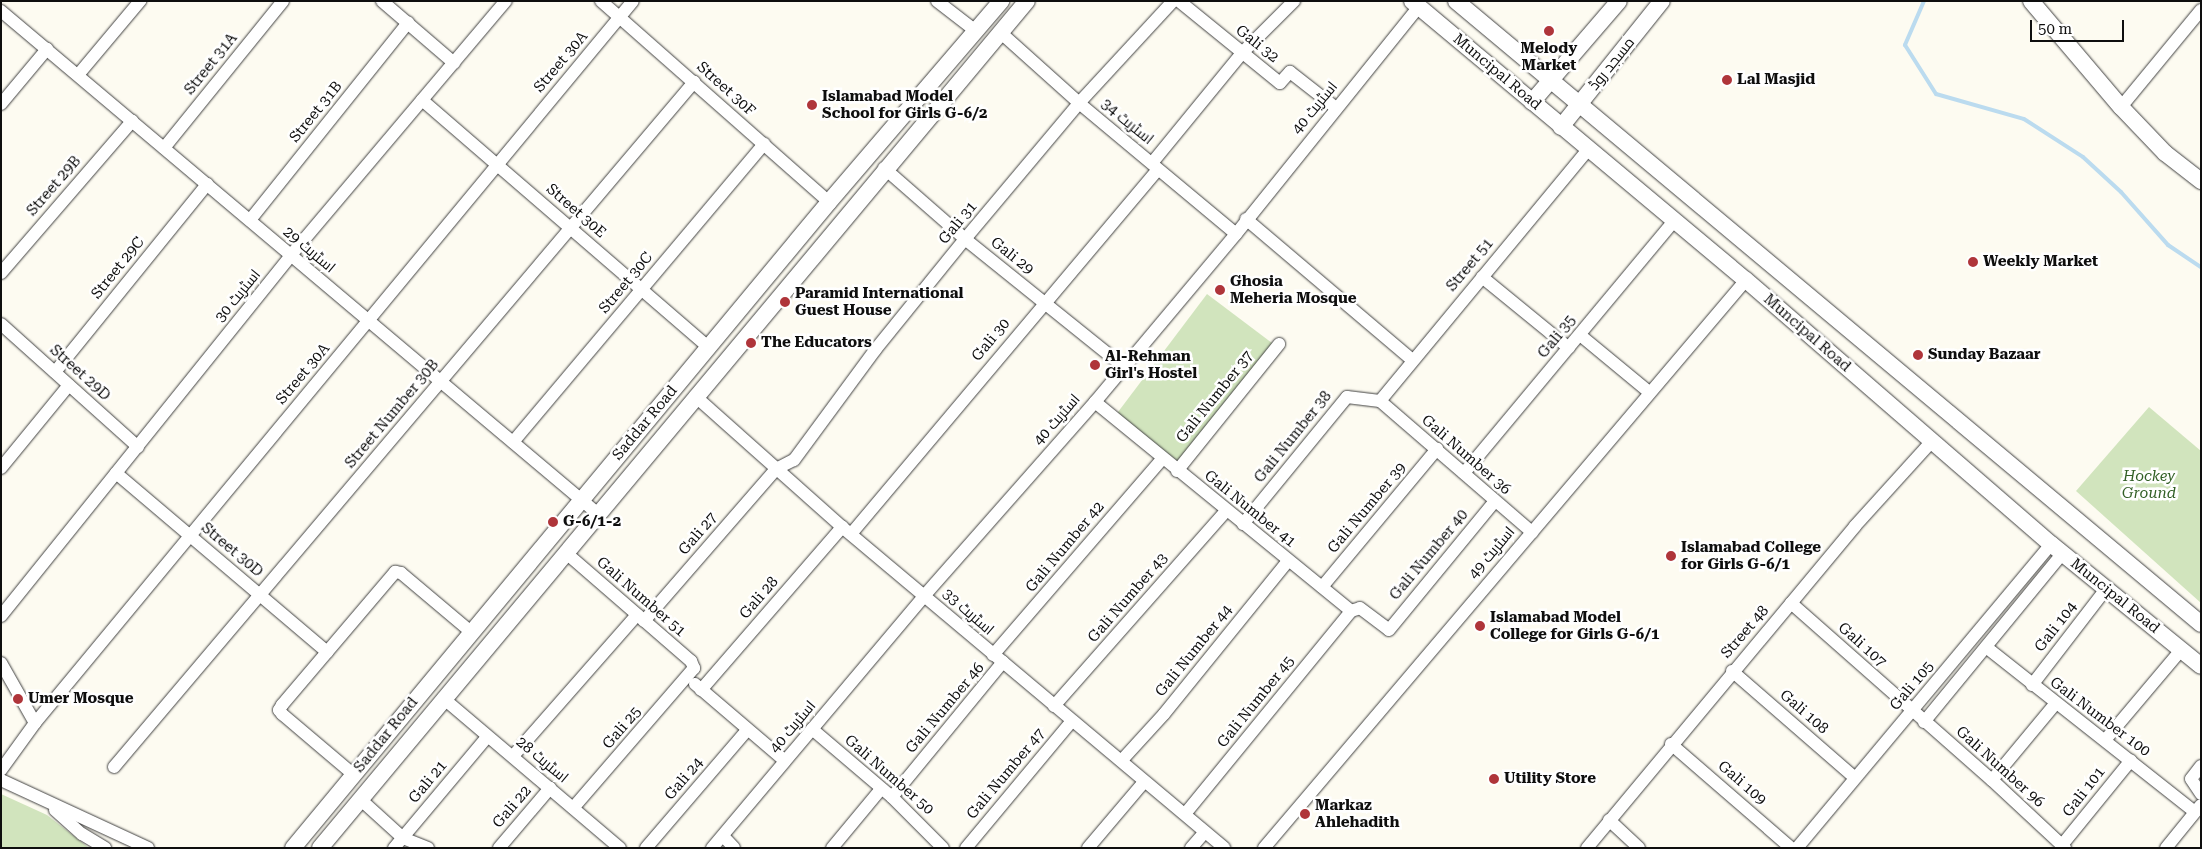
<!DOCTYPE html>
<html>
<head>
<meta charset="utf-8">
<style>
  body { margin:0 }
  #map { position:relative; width:2202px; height:849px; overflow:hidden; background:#fdfbf1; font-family:"Roboto Serif",Cairo,serif }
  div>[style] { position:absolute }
  .green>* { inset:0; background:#d1e4bd; transform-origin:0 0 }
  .stream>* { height:4px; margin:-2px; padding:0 2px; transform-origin:2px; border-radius:2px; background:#bbdbef }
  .roads { filter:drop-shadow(0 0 1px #414141) drop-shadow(0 0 1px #414141) }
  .minor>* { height:12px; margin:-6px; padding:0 6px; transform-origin:6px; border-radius:6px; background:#fff }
  .tertiary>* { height:16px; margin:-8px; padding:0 8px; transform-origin:8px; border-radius:8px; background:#fff }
  .dots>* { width:14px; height:14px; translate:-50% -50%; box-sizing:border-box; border:2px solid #fff; border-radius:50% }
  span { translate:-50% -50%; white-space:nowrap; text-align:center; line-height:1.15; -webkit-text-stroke:5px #fff; paint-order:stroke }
  .street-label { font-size:15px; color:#0e0e0e }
  .poi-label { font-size:15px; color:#0e0e0e; font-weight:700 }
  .left { translate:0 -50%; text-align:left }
  .park-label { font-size:15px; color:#315f25; font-style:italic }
  .frame { position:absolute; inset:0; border:2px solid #0e0e0e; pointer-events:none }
  .scale { position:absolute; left:2030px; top:20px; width:94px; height:22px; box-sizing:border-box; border:2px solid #0e0e0e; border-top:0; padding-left:6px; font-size:15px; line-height:18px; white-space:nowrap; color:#0e0e0e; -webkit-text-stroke:4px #fff; paint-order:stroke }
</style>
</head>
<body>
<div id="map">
  <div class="green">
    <i style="left:1207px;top:294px;width:84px;height:151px;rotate:37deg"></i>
    <i style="clip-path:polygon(2149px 407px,2201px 451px,2201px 603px,2076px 491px)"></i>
    <i style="clip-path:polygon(1px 794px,47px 815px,89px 848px,1px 848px)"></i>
  </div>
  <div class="stream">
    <i style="left:1924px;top:1px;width:48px;rotate:113.4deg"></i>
    <i style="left:1905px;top:45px;width:58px;rotate:57.7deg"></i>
    <i style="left:1936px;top:94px;width:91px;rotate:15.9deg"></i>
    <i style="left:2024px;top:119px;width:70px;rotate:32.8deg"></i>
    <i style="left:2083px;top:157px;width:52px;rotate:42.6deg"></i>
    <i style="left:2121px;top:192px;width:71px;rotate:48.4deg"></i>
    <i style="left:2168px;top:245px;width:40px;rotate:34deg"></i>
  </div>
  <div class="roads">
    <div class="minor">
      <i style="left:382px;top:1px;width:95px;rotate:40.7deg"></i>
      <i style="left:601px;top:1px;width:304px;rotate:41.4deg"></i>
      <i style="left:937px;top:1px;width:49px;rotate:37.6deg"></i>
      <i style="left:1179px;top:1px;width:130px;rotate:39.1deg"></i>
      <i style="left:1280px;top:83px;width:15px;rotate:-48deg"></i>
      <i style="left:1290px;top:72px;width:58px;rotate:38deg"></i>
      <i style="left:1px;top:11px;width:779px;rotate:40.11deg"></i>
      <i style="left:1000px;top:32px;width:106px;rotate:41.9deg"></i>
      <i style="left:1079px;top:103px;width:204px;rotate:39.8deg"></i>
      <i style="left:78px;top:75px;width:97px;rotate:-50deg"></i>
      <i style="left:422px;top:100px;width:378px;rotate:40.8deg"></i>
      <i style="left:1px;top:104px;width:72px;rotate:-50.1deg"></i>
      <i style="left:2121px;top:107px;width:126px;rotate:-50.5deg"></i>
      <i style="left:164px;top:148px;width:189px;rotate:-51deg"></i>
      <i style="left:1152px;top:163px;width:142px;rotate:-50.7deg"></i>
      <i style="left:1242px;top:53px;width:74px;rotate:-45deg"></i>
      <i style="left:884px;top:168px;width:108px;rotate:41.2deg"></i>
      <i style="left:965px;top:239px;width:203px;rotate:38.8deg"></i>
      <i style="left:1246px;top:219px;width:218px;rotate:40.3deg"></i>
      <i style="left:250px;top:220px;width:253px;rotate:-51.3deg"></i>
      <i style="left:1px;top:273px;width:201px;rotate:-49.2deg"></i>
      <i style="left:1482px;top:277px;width:112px;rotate:39.2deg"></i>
      <i style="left:1px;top:324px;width:184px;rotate:41.9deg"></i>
      <i style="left:1580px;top:335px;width:89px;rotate:39.6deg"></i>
      <i style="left:55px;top:372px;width:242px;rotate:-51deg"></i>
      <i style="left:695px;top:396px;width:197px;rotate:41.7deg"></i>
      <i style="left:842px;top:527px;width:499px;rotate:40deg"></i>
      <i style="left:1380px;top:401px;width:326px;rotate:-50.4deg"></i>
      <i style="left:1380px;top:401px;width:201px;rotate:40.8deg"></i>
      <i style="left:1095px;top:402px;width:330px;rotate:39.2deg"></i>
      <i style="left:1351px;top:611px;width:9px;rotate:-18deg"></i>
      <i style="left:1360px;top:608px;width:36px;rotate:37deg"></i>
      <i style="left:1389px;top:630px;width:166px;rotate:-50.6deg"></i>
      <i style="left:513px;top:442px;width:390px;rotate:-49.9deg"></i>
      <i style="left:1px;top:468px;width:107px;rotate:-50.7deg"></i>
      <i style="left:1177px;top:471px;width:163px;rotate:-51.2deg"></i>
      <i style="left:116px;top:473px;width:277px;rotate:40.3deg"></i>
      <i style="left:1464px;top:473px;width:328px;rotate:-50.2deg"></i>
      <i style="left:1243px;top:524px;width:164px;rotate:-50.7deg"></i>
      <i style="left:1347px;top:397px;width:33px;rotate:7deg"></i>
      <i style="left:851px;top:534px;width:476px;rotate:-49.9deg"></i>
      <i style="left:565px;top:552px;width:167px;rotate:40.9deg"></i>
      <i style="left:691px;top:661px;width:8px;rotate:67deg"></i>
      <i style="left:694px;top:668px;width:185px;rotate:130.8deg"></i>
      <i style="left:1322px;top:587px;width:180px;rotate:-50.2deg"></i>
      <i style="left:1791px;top:603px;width:268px;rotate:41.4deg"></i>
      <i style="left:1992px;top:780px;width:100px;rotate:43deg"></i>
      <i style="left:1px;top:616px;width:463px;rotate:-51.2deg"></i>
      <i style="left:291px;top:255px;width:333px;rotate:-49.8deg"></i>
      <i style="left:644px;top:621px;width:201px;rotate:-49deg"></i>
      <i style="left:776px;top:469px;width:20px;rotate:-27deg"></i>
      <i style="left:794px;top:460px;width:137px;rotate:-53.6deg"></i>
      <i style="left:875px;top:350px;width:143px;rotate:-51deg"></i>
      <i style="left:965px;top:239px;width:177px;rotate:-50deg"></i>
      <i style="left:1079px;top:103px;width:139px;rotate:-47.3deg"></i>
      <i style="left:1986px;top:647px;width:266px;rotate:38.3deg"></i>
      <i style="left:993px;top:655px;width:259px;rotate:-49.2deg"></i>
      <i style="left:1px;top:663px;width:69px;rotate:60.5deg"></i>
      <i style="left:1732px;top:671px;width:162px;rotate:41deg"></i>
      <i style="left:695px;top:684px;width:118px;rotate:40.5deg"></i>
      <i style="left:2032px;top:685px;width:121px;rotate:-52.4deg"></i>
      <i style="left:701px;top:690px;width:216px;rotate:-49.1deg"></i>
      <i style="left:443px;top:698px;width:232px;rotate:40.3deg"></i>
      <i style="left:1054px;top:706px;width:260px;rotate:-48.6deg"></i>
      <i style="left:1924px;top:722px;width:219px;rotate:-50.6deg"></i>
      <i style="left:812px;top:729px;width:105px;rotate:40.4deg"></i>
      <i style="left:892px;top:797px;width:72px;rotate:45deg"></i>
      <i style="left:2106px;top:739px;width:116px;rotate:-49.9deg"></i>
      <i style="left:1671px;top:744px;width:159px;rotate:40.9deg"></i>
      <i style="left:513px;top:756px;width:188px;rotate:-48.7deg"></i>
      <i style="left:1122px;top:760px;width:62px;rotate:-47.6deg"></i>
      <i style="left:1164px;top:714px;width:197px;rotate:-51deg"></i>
      <i style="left:2201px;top:766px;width:16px;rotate:128deg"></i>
      <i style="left:2191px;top:779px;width:18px;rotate:56deg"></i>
      <i style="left:114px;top:767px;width:898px;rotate:-49.74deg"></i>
      <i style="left:1px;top:770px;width:58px;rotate:-54.1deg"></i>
      <i style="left:35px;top:723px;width:937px;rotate:-50.37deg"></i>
      <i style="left:354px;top:775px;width:94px;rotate:-139.7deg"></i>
      <i style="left:282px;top:714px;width:5px;rotate:-127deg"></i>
      <i style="left:279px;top:710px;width:6px;rotate:-59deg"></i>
      <i style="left:282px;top:705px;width:175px;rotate:-49.6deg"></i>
      <i style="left:395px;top:572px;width:6px;rotate:9deg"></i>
      <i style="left:401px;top:573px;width:92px;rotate:40.1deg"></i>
      <i style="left:1px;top:780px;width:162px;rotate:24.8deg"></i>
      <i style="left:1992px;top:780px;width:100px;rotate:-50.3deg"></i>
      <i style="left:892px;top:797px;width:175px;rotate:-50.6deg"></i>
      <i style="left:360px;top:799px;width:58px;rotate:42.2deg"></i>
      <i style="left:403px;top:838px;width:27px;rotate:22deg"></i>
      <i style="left:55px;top:810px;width:36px;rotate:42deg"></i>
      <i style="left:82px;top:834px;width:27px;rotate:31deg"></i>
      <i style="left:1185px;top:814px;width:262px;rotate:-50.7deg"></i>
      <i style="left:1609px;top:820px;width:41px;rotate:43deg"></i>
      <i style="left:723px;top:836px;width:16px;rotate:47deg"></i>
      <i style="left:2062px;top:845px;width:109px;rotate:-50.9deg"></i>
      <i style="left:394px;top:848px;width:145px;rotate:-50deg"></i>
      <i style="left:499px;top:848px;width:79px;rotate:-49.6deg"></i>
      <i style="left:646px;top:848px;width:155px;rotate:-49.4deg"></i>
      <i style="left:712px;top:848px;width:329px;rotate:-49.9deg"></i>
      <i style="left:924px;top:596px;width:259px;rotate:-48.6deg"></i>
      <i style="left:1095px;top:402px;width:219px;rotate:-50deg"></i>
      <i style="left:1236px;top:234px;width:292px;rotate:-51.2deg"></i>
      <i style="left:832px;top:848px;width:77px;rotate:-50.3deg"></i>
      <i style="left:966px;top:848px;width:165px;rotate:-50.2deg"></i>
      <i style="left:1088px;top:848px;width:87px;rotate:-49.7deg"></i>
      <i style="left:1191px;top:848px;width:21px;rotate:-49deg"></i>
      <i style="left:1264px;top:848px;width:745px;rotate:-49.68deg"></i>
      <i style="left:1587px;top:848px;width:419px;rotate:-50.2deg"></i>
      <i style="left:1855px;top:526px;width:115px;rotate:-47.8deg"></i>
      <i style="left:1797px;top:848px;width:396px;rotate:-50.1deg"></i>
      <i style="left:2166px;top:848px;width:55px;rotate:-50.9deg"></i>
    </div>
    <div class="tertiary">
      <i style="left:1412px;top:1px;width:435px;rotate:39.9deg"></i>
      <i style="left:1746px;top:280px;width:403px;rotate:40.9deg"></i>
      <i style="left:2051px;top:544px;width:193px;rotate:39.1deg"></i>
      <i style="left:1456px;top:1px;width:971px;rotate:39.9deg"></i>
      <i style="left:2031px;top:1px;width:139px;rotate:49.7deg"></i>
      <i style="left:2121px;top:107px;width:64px;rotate:46.3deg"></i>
      <i style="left:2165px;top:153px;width:46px;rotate:37.9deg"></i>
      <i style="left:1532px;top:102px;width:133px;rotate:-49.3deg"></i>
      <i style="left:1561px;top:127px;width:161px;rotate:-51.3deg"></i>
      <i style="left:293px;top:848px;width:839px;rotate:-50.32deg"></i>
      <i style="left:829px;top:202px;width:265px;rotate:-49.4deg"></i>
      <i style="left:320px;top:848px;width:1103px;rotate:-50.15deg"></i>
    </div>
  </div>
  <div class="dots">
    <i style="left:1549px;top:31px;background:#af353a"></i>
    <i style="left:1727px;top:80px;background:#af353a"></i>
    <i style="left:812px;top:105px;background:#af353a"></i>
    <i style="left:1973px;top:262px;background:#af353a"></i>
    <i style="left:1220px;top:290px;background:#af353a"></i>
    <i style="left:785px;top:302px;background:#af353a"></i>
    <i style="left:751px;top:343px;background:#af353a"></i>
    <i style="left:1918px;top:355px;background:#af353a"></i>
    <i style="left:1095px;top:365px;background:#af353a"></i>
    <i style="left:553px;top:522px;background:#af353a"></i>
    <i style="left:1671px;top:556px;background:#af353a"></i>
    <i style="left:1480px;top:626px;background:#af353a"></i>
    <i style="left:18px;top:699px;background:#af353a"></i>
    <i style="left:1494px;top:779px;background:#af353a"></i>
    <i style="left:1305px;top:814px;background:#af353a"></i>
  </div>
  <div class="street-label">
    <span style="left:1257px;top:44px;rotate:39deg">Gali 32</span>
    <span style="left:561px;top:62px;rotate:-50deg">Street 30A</span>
    <span style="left:211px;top:64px;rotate:-51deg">Street 31A</span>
    <span style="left:1612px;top:64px;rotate:-51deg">مسجد روڈ</span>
    <span style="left:1497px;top:72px;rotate:40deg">Muncipal Road</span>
    <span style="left:726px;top:89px;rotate:42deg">Street 30F</span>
    <span style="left:1315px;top:108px;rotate:-51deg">اسٹریٹ 40</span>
    <span style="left:316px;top:112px;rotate:-51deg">Street 31B</span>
    <span style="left:1127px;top:122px;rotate:39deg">اسٹریٹ 34</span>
    <span style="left:54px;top:186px;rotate:-49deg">Street 29B</span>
    <span style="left:576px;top:211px;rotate:41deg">Street 30E</span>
    <span style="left:958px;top:223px;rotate:-50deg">Gali 31</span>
    <span style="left:309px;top:250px;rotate:40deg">اسٹریٹ 29</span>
    <span style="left:1012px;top:256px;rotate:39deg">Gali 29</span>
    <span style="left:1470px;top:265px;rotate:-50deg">Street 51</span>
    <span style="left:118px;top:268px;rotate:-51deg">Street 29C</span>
    <span style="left:626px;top:283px;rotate:-50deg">Street 30C</span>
    <span style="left:238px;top:296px;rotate:-51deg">اسٹریٹ 30</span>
    <span style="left:1807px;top:333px;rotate:41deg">Muncipal Road</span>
    <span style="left:1557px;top:337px;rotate:-50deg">Gali 35</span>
    <span style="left:991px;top:340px;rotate:-50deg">Gali 30</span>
    <span style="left:80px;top:373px;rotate:42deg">Street 29D</span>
    <span style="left:303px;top:374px;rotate:-50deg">Street 30A</span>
    <span style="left:1215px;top:397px;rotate:-51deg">Gali Number 37</span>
    <span style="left:392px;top:414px;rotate:-50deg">Street Number 30B</span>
    <span style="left:1057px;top:420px;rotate:-49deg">اسٹریٹ 40</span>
    <span style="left:645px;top:423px;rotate:-50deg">Saddar Road</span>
    <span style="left:1293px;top:437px;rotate:-51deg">Gali Number 38</span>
    <span style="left:1466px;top:455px;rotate:41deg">Gali Number 36</span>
    <span style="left:1367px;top:508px;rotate:-50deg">Gali Number 39</span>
    <span style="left:1250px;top:509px;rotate:39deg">Gali Number 41</span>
    <span style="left:698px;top:534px;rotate:-49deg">Gali 27</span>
    <span style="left:1065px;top:547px;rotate:-50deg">Gali Number 42</span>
    <span style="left:232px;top:550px;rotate:40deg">Street 30D</span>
    <span style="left:1492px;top:553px;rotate:-50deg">اسٹریٹ 49</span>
    <span style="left:1429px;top:555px;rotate:-50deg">Gali Number 40</span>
    <span style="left:2115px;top:596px;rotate:39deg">Muncipal Road</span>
    <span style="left:641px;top:597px;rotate:41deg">Gali Number 51</span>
    <span style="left:759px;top:598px;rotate:-49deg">Gali 28</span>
    <span style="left:1128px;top:598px;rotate:-49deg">Gali Number 43</span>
    <span style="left:968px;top:612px;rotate:41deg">اسٹریٹ 33</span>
    <span style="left:2056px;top:627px;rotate:-52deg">Gali 104</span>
    <span style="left:1745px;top:632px;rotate:-49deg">Street 48</span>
    <span style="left:1862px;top:645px;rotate:42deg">Gali 107</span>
    <span style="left:1194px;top:651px;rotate:-51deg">Gali Number 44</span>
    <span style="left:1912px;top:686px;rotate:-50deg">Gali 105</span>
    <span style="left:1256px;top:702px;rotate:-51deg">Gali Number 45</span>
    <span style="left:945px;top:708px;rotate:-50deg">Gali Number 46</span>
    <span style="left:1804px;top:712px;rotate:41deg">Gali 108</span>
    <span style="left:2100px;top:717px;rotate:37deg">Gali Number 100</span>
    <span style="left:793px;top:727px;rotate:-50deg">اسٹریٹ 40</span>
    <span style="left:622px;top:728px;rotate:-49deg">Gali 25</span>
    <span style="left:386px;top:735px;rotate:-51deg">Saddar Road</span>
    <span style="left:542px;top:760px;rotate:40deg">اسٹریٹ 28</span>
    <span style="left:2000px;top:767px;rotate:42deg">Gali Number 96</span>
    <span style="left:1006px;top:774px;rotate:-50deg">Gali Number 47</span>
    <span style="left:889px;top:775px;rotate:41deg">Gali Number 50</span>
    <span style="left:684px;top:779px;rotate:-49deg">Gali 24</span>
    <span style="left:428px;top:782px;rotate:-50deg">Gali 21</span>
    <span style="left:1742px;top:783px;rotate:41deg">Gali 109</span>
    <span style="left:2084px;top:792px;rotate:-52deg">Gali 101</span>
    <span style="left:512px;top:807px;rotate:-49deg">Gali 22</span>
  </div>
  <div class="poi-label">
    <span style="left:1549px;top:57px">Melody<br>Market</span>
    <span class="left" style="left:1737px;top:80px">Lal Masjid</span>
    <span class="left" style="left:822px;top:105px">Islamabad Model<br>School for Girls G-6/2</span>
    <span class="left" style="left:1983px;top:262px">Weekly Market</span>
    <span class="left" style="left:1230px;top:290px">Ghosia<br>Meheria Mosque</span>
    <span class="left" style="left:795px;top:302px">Paramid International<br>Guest House</span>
    <span class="left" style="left:761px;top:343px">The Educators</span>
    <span class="left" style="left:1928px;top:355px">Sunday Bazaar</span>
    <span class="left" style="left:1105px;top:365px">Al-Rehman<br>Girl's Hostel</span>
    <span class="left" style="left:563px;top:522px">G-6/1-2</span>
    <span class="left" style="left:1681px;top:556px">Islamabad College<br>for Girls G-6/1</span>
    <span class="left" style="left:1490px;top:626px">Islamabad Model<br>College for Girls G-6/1</span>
    <span class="left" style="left:28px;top:699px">Umer Mosque</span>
    <span class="left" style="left:1504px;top:779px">Utility Store</span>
    <span class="left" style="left:1315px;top:814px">Markaz<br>Ahlehadith</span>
  </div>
  <div class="park-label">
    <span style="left:2149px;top:485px">Hockey<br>Ground</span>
  </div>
  <div class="frame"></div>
  <div class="scale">50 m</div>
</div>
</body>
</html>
